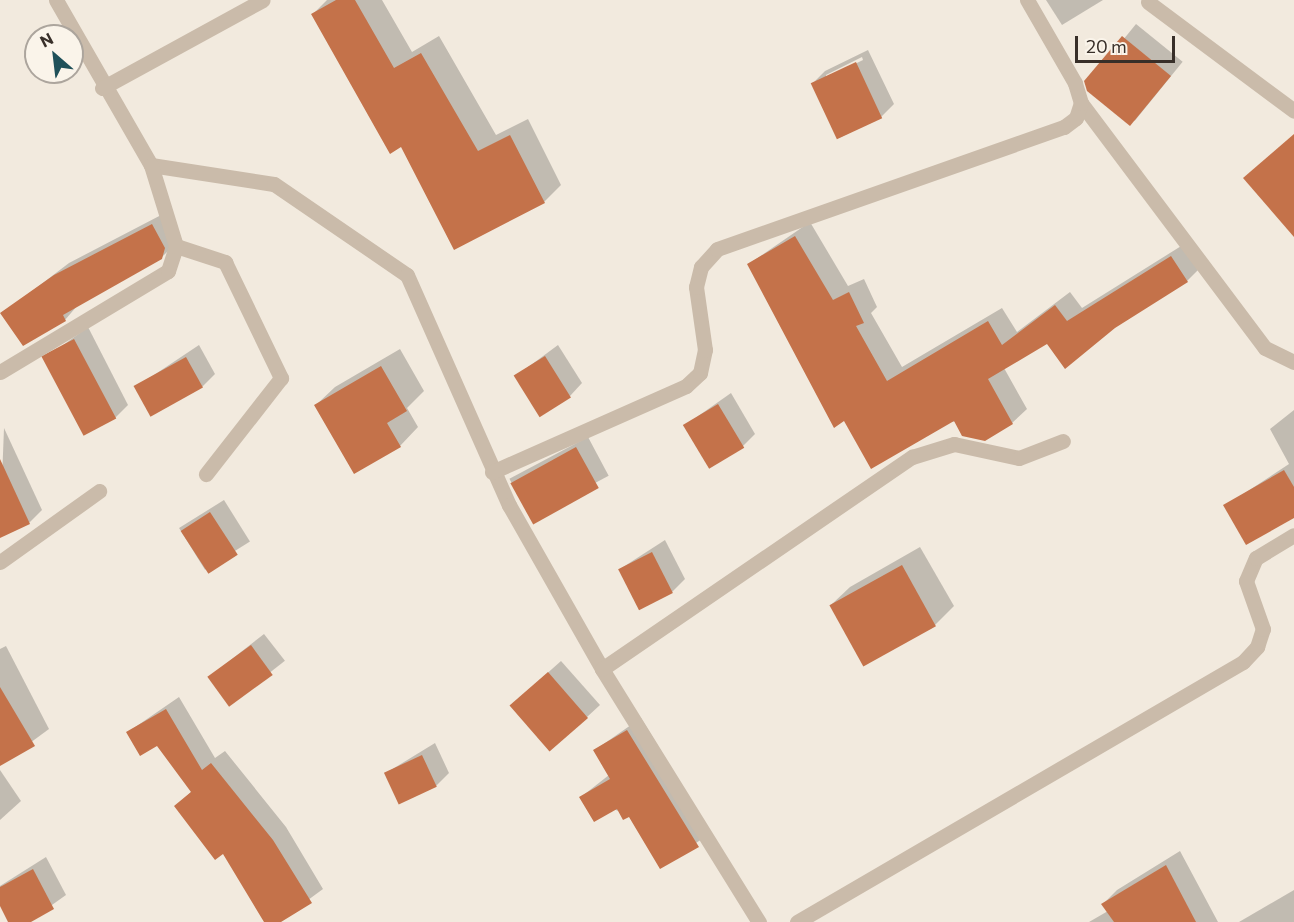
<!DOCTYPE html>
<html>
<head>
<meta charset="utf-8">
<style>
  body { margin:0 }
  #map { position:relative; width:1294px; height:922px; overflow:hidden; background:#f2eade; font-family:Commissioner,sans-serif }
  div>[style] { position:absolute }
  .shadow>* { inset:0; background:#0003; transform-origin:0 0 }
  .building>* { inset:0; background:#c4724a; transform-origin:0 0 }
  .service>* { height:15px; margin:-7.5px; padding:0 7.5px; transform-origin:7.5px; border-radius:7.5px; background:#cabbaa }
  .minor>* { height:15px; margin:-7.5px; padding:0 7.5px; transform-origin:7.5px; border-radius:7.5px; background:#cabbaa }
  span { translate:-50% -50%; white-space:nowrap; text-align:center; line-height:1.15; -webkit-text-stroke:6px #faf4ea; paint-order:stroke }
  .north { position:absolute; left:24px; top:24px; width:60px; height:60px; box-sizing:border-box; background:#faf4ea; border:2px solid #aca59d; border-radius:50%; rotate:332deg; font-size:16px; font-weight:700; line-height:24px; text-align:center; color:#382f29 }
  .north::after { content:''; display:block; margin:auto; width:21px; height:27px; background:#1f5059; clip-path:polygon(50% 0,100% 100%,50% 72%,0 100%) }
  .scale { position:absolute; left:1075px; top:36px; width:100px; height:27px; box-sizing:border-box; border:3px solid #382f29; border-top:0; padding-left:8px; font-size:18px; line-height:21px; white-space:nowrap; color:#382f29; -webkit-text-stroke:4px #faf4ea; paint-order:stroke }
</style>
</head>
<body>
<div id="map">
  <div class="shadow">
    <i style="clip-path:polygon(327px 0,382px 0,412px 52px,439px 36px,496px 135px,528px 119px,561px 185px,544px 202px,402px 145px,313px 14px)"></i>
    <i style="clip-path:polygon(1046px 0,1103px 0,1062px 25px)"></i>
    <i style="left:1136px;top:24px;width:60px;height:76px;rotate:39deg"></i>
    <i style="clip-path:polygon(evenodd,868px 50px,894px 104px,881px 117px,839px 138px,812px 84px,825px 71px,868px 50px,862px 57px,863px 60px,826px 78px,826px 75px,862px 57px)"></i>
    <i style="clip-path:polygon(165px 213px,174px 245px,161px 258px,77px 306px,65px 320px,2px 314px,69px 263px)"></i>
    <i style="clip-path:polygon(810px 222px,848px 286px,864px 279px,877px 307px,871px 313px,902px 367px,1002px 308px,1017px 332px,1070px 292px,1082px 308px,1186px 243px,1201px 267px,1187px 281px,1047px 342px,1004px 368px,1027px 409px,1012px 423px,845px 419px,749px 264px)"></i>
    <i style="clip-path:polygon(88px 327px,128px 405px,115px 418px,44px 359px)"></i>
    <i style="clip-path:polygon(199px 345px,215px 374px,202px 387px,136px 387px)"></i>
    <i style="clip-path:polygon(558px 345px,582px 383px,570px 396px,516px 376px)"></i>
    <i style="clip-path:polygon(400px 349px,424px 391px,407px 408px,418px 427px,400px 446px,316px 405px,335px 387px)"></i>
    <i style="clip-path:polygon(731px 393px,755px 434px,743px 446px,684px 426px)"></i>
    <i style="clip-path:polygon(1294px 410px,1294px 516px,1225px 506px,1289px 464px,1270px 429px)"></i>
    <i style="clip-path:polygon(4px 428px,42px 510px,29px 523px,0 530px)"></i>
    <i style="left:588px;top:437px;width:44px;height:89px;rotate:62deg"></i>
    <i style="left:224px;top:500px;width:49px;height:53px;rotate:58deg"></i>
    <i style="clip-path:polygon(665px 540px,685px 579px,672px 592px,620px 569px)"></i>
    <i style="clip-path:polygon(920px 547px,954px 606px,935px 625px,831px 605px,850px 587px)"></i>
    <i style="left:264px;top:634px;width:34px;height:70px;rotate:52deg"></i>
    <i style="clip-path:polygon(6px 646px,49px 729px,0 765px,0 649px)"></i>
    <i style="clip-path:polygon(561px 661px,600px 705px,587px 717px,525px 693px)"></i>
    <i style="clip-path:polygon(179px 697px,215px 758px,225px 751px,286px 827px,323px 889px,278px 922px,266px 922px,224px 852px,176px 806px,192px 791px,158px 744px,128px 732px)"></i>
    <i style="clip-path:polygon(641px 718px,711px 833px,660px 867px,629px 815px,581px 797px,609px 775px,595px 750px)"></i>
    <i style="clip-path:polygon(435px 743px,449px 773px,436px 786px,386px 773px)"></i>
    <i style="clip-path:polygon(0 770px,21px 801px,0 820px)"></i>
    <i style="clip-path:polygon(1180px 851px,1218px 922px,1089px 922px,1108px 911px,1103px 904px,1117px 890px)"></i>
    <i style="clip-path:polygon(46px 857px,66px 895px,28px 922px,10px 922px,0 903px,0 886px)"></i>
    <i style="clip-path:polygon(1294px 890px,1294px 922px,1239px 922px)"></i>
  </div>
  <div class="building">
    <i style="clip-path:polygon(336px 0,355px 0,394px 68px,421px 53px,478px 151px,510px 135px,545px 203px,454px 250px,401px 147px,390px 154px,311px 14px)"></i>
    <i style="clip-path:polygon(1122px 36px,1171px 76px,1130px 126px,1087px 91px,1084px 81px)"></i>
    <i style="left:856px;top:62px;width:62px;height:50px;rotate:65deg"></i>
    <i style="clip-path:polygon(1294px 134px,1294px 237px,1243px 178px)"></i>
    <i style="clip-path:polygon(152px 224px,165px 248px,162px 259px,63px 315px,66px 321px,23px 346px,0 313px,54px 275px)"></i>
    <i style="clip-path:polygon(795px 236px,833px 300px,849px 292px,864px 323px,856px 326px,887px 381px,988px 321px,1002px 345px,1055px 305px,1067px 321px,1171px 256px,1188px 282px,1115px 328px,1065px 369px,1047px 344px,988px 379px,1013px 424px,985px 441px,962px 436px,954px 421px,871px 469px,844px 421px,834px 428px,747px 264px)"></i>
    <i style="left:74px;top:339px;width:90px;height:37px;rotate:62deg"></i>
    <i style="left:545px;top:356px;width:49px;height:37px;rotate:58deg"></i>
    <i style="left:186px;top:357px;width:35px;height:60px;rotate:61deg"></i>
    <i style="clip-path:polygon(381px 366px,407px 411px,387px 423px,401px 447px,354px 474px,314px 405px)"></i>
    <i style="left:718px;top:404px;width:51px;height:41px;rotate:59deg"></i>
    <i style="left:576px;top:447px;width:47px;height:75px;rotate:61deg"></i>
    <i style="clip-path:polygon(0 459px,30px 524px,0 538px)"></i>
    <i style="clip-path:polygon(1284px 470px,1294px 487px,1294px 518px,1246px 545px,1223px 505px)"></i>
    <i style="left:210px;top:512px;width:51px;height:35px;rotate:57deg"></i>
    <i style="left:652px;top:552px;width:46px;height:38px;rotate:63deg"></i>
    <i style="left:902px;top:565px;width:70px;height:83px;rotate:61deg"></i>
    <i style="left:251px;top:645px;width:37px;height:54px;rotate:54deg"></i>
    <i style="left:548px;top:672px;width:61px;height:51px;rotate:49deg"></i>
    <i style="clip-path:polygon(0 687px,35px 746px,0 766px)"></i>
    <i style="clip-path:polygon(166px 709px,202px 770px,211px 763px,273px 840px,312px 903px,281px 922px,264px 922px,223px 854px,215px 860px,174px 806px,191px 792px,157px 746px,140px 756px,126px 732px)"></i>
    <i style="clip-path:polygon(627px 730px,699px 847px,660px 869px,629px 817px,623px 820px,617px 809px,594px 822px,579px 797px,610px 779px,593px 750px)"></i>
    <i style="left:422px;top:755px;width:35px;height:42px;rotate:65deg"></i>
    <i style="clip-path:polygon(1166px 865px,1196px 922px,1114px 922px,1101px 904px)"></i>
    <i style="clip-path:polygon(33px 869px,54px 909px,31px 922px,8px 922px,0 906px,0 887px)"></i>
  </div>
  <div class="service">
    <i style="left:176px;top:246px;width:52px;rotate:18.1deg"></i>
    <i style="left:225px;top:262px;width:129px;rotate:64.2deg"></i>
    <i style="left:281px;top:378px;width:122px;rotate:128deg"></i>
  </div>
  <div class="minor">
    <i style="left:56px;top:0;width:190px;rotate:60.1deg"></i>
    <i style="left:151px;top:165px;width:124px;rotate:8.8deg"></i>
    <i style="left:274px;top:184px;width:161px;rotate:34.4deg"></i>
    <i style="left:407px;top:275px;width:252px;rotate:66.1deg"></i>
    <i style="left:509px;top:505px;width:189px;rotate:60.4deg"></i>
    <i style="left:602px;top:669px;width:298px;rotate:58.2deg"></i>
    <i style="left:1148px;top:2px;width:182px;rotate:36.7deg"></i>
    <i style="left:102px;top:88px;width:183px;rotate:-28.7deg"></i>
    <i style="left:1081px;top:103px;width:306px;rotate:53.1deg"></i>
    <i style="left:1265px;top:348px;width:32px;rotate:26deg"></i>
    <i style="left:0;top:372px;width:196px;rotate:-31deg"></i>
    <i style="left:168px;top:271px;width:26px;rotate:-72deg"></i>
    <i style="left:176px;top:246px;width:85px;rotate:-107.2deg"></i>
    <i style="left:492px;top:472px;width:212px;rotate:-23.9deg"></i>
    <i style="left:686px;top:386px;width:19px;rotate:-43deg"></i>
    <i style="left:700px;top:373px;width:24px;rotate:-78deg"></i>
    <i style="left:705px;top:350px;width:64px;rotate:-98.1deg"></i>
    <i style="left:696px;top:287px;width:21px;rotate:-76deg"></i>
    <i style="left:701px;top:267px;width:24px;rotate:-48deg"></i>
    <i style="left:717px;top:249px;width:368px;rotate:-19.4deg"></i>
    <i style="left:1064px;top:127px;width:15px;rotate:-37deg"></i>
    <i style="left:1076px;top:118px;width:16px;rotate:-72deg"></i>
    <i style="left:1081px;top:103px;width:21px;rotate:-107deg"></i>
    <i style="left:1075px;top:83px;width:96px;rotate:-120deg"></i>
    <i style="left:0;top:562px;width:122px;rotate:-35.6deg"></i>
    <i style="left:602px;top:669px;width:376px;rotate:-34.4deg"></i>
    <i style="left:912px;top:457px;width:44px;rotate:-17.2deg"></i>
    <i style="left:954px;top:444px;width:66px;rotate:12.2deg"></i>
    <i style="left:1019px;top:458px;width:47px;rotate:-21.1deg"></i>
    <i style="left:797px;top:922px;width:516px;rotate:-30.24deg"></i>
    <i style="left:1243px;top:662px;width:21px;rotate:-47deg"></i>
    <i style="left:1257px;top:647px;width:19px;rotate:-72deg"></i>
    <i style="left:1263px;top:629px;width:51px;rotate:-109.5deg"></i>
    <i style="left:1246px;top:581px;width:25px;rotate:-67deg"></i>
    <i style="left:1256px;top:558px;width:44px;rotate:-31.2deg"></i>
  </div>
  <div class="north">N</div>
  <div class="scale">20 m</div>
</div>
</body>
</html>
